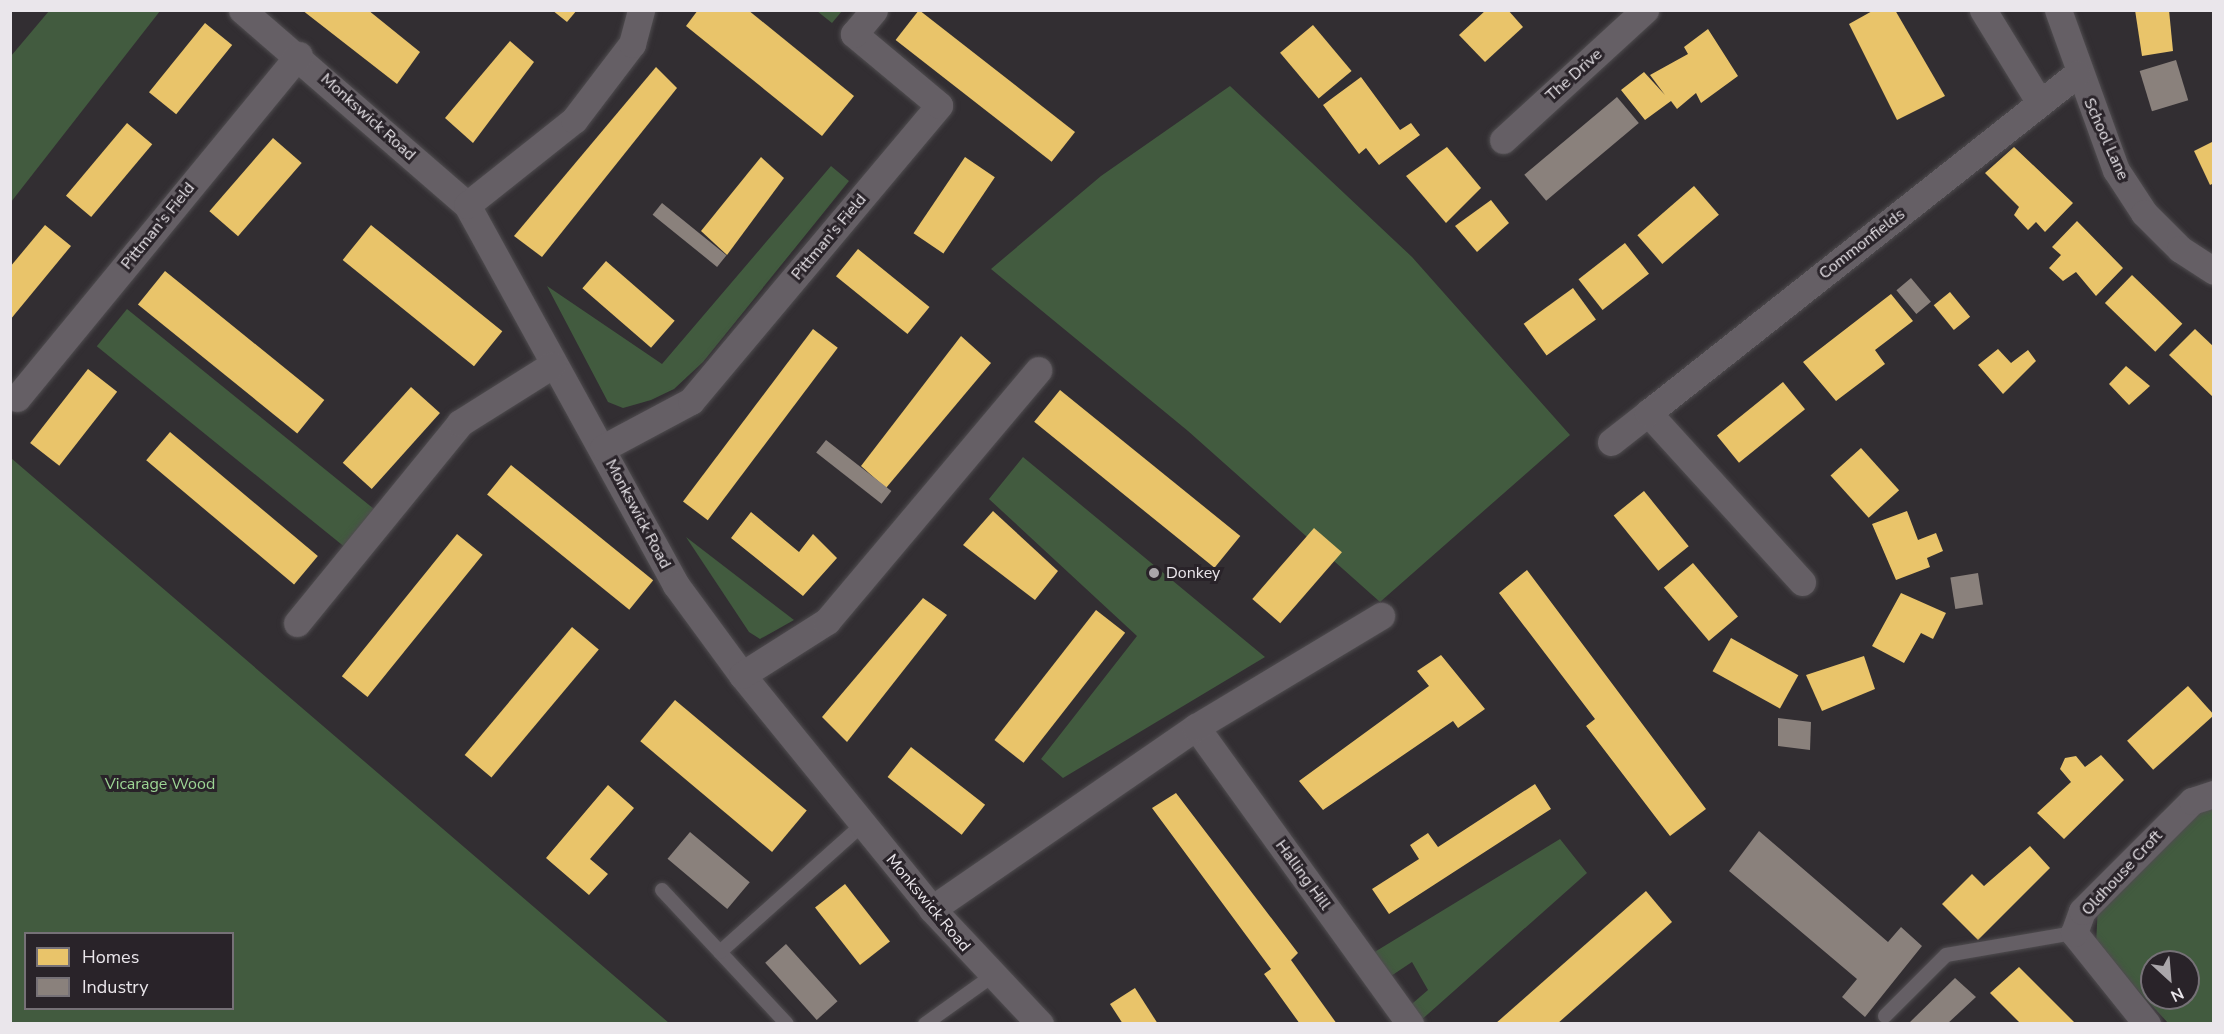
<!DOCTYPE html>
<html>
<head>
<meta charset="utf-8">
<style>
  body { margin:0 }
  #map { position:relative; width:2224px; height:1034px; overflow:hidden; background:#322e32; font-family:"Nunito Sans",sans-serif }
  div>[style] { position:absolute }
  .green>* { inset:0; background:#425b3f; transform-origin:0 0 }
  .homes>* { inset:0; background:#e9c46a; transform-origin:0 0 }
  .industry>* { inset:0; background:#8a817c; transform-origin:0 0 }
  .roads { filter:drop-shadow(0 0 2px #4f4c4f) drop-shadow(0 0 2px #4f4c4f) }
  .service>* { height:14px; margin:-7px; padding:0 7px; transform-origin:7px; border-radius:7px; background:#655f65 }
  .minor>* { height:27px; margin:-13.5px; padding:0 13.5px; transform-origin:13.5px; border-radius:13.5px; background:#655f65 }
  .dots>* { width:16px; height:16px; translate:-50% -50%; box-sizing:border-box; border:3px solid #292329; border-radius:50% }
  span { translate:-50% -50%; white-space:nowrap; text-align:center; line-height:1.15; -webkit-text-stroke:6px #292329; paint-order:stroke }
  .street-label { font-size:16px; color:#eae6eb }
  .poi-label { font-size:16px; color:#eae6eb }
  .left { translate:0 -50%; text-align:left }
  .park-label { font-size:16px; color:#9dd695 }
  .frame { position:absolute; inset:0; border:12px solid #eae6eb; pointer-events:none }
  .legend { position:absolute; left:24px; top:932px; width:210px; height:78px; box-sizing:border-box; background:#292329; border:2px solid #767177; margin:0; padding:8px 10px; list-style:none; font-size:18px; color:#eae6eb }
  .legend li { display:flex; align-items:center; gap:12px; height:30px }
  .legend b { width:30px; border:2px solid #767177 }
  .north { position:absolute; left:2140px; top:950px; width:60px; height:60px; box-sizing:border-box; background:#292329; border:2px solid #767177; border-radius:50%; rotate:154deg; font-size:16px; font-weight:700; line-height:24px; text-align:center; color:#eae6eb }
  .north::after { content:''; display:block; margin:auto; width:21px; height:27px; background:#aaa6aa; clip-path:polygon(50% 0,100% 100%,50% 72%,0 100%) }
</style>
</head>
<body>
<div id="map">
  <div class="green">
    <i style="clip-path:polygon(49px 11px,160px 11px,11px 202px,11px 56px)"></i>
    <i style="clip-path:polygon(817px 11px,842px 11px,832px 23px)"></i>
    <i style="clip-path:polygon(1230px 86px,1412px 257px,1570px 435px,1380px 602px,1188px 431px,991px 269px,1101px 176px)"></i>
    <i style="clip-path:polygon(831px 166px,849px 181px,703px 362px,674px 389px,651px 400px,623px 408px,608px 402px,547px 286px,662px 364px)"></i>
    <i style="left:127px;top:309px;width:319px;height:48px;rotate:39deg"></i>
    <i style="clip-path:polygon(1023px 457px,1265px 657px,1063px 778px,1041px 759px,1137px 636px,989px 499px)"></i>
    <i style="clip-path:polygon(evenodd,11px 458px,669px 1023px,11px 1023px,11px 458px,26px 934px,232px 934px,232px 1008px,26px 1008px,26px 934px)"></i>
    <i style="clip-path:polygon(686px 537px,794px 620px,760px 639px,749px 632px)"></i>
    <i style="clip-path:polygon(evenodd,2213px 809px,2213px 1023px,2168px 1023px,2096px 945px,2098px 904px,2190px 814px,2213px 809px,2152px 962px,2188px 962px,2188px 998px,2152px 998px,2152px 962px)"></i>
    <i style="clip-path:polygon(1560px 839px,1587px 873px,1419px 1022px,1406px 1009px,1428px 990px,1412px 962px,1385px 980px,1368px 956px)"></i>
  </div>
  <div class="homes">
    <i style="clip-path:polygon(302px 10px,368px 10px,420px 52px,397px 84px)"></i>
    <i style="clip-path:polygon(552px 10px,577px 10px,567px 22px)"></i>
    <i style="clip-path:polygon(698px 10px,748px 10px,854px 96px,822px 136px,686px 26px)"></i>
    <i style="left:919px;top:10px;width:198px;height:38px;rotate:38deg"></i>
    <i style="clip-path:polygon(1486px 10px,1508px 10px,1523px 27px,1485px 62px,1459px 35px)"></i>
    <i style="clip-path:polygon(1874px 10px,1895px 10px,1945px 96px,1897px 120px,1849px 24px)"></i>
    <i style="clip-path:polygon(2135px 10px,2169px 10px,2173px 51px,2142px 56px)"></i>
    <i style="left:205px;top:23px;width:35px;height:89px;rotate:39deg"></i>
    <i style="left:1313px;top:25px;width:60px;height:43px;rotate:50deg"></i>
    <i style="clip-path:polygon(1708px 29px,1738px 76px,1701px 103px,1696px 93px,1677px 109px,1671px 101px,1645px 120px,1621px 90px,1644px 72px,1665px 95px,1650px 75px,1688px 54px,1684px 47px)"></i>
    <i style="clip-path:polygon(510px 41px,534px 62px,473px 143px,445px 118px)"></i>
    <i style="clip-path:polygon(656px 67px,677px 88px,542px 257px,514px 236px)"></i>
    <i style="clip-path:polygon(1361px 77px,1400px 130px,1411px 123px,1420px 135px,1379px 165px,1366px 148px,1359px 154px,1323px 105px)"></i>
    <i style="left:127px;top:123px;width:33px;height:95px;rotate:40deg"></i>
    <i style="left:273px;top:138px;width:38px;height:97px;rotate:41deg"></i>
    <i style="clip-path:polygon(2214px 141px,2214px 183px,2210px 185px,2194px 151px)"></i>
    <i style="clip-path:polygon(1447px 147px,1481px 188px,1446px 223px,1406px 176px)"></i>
    <i style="clip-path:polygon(2014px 147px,2073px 203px,2045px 232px,2036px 222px,2028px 230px,2014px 215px,2019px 207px,1985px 173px)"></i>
    <i style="clip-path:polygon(761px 157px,784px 178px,727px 255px,701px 231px)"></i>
    <i style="left:965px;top:157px;width:36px;height:92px;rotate:34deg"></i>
    <i style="left:1694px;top:186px;width:38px;height:75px;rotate:49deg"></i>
    <i style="clip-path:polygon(1491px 200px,1509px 223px,1477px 252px,1455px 226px)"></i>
    <i style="clip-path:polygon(2077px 221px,2123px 268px,2096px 296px,2076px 272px,2063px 281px,2049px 268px,2061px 255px,2052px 247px)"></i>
    <i style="clip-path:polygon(45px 225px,71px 246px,10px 320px,10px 267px)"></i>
    <i style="left:371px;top:225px;width:169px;height:45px;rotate:39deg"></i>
    <i style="left:1625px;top:243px;width:39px;height:59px;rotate:52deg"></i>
    <i style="left:858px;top:249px;width:92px;height:35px;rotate:39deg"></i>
    <i style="left:606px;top:261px;width:91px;height:36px;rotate:41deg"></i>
    <i style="left:165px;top:271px;width:205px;height:43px;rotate:39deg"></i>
    <i style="left:2132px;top:275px;width:70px;height:39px;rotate:44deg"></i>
    <i style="left:1573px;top:288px;width:39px;height:61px;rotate:54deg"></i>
    <i style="left:1950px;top:292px;width:32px;height:21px;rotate:51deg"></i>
    <i style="clip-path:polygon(1891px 294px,1913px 321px,1875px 350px,1885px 364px,1836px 401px,1803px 362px)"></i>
    <i style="left:813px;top:329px;width:31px;height:216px;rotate:37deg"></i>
    <i style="clip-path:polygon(2195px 329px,2214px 347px,2214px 398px,2169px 355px)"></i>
    <i style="clip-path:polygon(961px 336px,991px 363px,886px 488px,861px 466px)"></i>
    <i style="clip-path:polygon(1998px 349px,2011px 363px,2028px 350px,2036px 361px,2003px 394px,1978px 365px)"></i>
    <i style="clip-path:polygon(2126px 366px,2150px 386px,2129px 405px,2109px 384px)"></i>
    <i style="left:88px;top:369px;width:37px;height:94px;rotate:38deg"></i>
    <i style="left:1783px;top:382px;width:35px;height:85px;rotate:51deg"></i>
    <i style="left:411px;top:387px;width:39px;height:102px;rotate:42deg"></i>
    <i style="left:1060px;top:390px;width:232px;height:41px;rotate:39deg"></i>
    <i style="left:170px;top:432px;width:193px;height:37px;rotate:40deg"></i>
    <i style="left:1861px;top:448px;width:57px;height:41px;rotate:48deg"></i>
    <i style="left:511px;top:465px;width:183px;height:38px;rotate:39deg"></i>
    <i style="left:1644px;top:491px;width:71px;height:39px;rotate:51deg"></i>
    <i style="clip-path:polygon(993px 511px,1058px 571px,1035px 600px,963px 545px)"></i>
    <i style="clip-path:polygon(1907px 511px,1918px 540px,1936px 533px,1943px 551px,1927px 558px,1930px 567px,1896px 580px,1872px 524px)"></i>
    <i style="clip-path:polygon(751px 512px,799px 552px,813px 534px,837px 558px,803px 596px,731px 538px)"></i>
    <i style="left:1314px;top:528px;width:37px;height:94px;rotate:41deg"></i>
    <i style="left:457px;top:534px;width:33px;height:183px;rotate:39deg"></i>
    <i style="left:1693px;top:563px;width:70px;height:38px;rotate:50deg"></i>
    <i style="clip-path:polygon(1527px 570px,1706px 809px,1670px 836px,1586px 726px,1595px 719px,1499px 593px)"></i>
    <i style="clip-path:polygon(1901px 593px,1946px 613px,1933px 639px,1921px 633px,1904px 663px,1872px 646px)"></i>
    <i style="clip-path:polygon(923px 598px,947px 615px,847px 742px,822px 717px)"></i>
    <i style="left:1096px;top:610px;width:37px;height:165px;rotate:38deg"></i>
    <i style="left:572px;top:627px;width:35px;height:167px;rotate:40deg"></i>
    <i style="left:1731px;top:638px;width:77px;height:38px;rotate:29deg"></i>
    <i style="clip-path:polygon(1441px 655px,1485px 709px,1458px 728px,1453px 721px,1323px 810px,1299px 781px,1429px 686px,1417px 671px)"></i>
    <i style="clip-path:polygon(1864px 656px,1875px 689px,1822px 711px,1806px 675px)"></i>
    <i style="left:2188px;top:686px;width:39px;height:82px;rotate:48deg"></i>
    <i style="left:675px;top:700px;width:172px;height:54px;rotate:40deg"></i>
    <i style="left:911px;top:747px;width:94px;height:38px;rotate:38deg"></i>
    <i style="clip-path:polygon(2101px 755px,2124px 780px,2064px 839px,2037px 813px,2071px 782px,2060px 769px,2065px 758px,2076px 756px,2085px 767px)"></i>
    <i style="clip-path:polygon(1535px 784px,1551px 809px,1389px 914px,1372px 889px,1419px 859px,1410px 845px,1428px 833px,1438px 847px)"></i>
    <i style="clip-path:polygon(608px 785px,634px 808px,590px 859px,608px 874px,589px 895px,546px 858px)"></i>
    <i style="clip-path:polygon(1176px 793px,1298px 953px,1291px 960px,1337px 1024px,1300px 1024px,1264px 974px,1271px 969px,1152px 808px)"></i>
    <i style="clip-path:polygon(2030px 846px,2050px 868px,1978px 940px,1942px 904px,1972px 874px,1984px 886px)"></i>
    <i style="left:845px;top:884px;width:73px;height:38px;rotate:52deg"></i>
    <i style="clip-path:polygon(1646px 891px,1672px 922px,1557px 1024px,1495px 1024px)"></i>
    <i style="clip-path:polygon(2019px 967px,2076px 1024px,2021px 1024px,1990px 993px)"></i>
    <i style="clip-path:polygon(1135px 988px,1158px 1024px,1123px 1024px,1110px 1004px)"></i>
  </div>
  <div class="industry">
    <i style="left:2176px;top:60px;width:42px;height:38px;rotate:73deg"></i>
    <i style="left:1617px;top:97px;width:34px;height:121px;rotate:50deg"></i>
    <i style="left:662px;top:203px;width:83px;height:15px;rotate:39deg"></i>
    <i style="left:1911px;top:278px;width:31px;height:19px;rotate:50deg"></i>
    <i style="left:826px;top:440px;width:83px;height:16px;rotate:38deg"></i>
    <i style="left:1978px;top:573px;width:32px;height:28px;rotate:81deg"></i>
    <i style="clip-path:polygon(1778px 718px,1811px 722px,1810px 750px,1778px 746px)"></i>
    <i style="clip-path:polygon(1759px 831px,1888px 942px,1901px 927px,1922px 946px,1865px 1017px,1842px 997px,1857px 979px,1729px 871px)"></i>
    <i style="left:690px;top:832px;width:78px;height:35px;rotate:40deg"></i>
    <i style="left:786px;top:944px;width:77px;height:28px;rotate:48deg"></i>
    <i style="clip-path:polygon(1955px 978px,1976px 997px,1947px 1024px,1908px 1024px)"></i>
  </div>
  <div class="roads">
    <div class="service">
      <i style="left:662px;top:890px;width:183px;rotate:47deg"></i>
      <i style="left:720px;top:952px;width:192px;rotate:-41.8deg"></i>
      <i style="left:1885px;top:1016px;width:86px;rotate:-45deg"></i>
      <i style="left:1946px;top:955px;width:130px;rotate:-9.8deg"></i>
      <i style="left:925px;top:1024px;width:82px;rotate:-35.6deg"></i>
    </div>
    <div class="minor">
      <i style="left:242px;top:10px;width:298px;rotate:40.9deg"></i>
      <i style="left:467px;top:205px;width:434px;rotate:61.2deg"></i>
      <i style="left:676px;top:585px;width:112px;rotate:53.7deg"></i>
      <i style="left:742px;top:675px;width:301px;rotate:50.9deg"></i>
      <i style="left:932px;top:909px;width:158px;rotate:46.8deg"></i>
      <i style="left:1983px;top:10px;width:109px;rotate:58.5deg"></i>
      <i style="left:2058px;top:10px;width:170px;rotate:70.1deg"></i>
      <i style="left:2116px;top:170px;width:51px;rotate:56.9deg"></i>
      <i style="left:2144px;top:213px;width:51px;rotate:45deg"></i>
      <i style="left:2180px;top:249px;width:40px;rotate:32.9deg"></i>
      <i style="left:1503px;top:140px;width:193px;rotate:-42.5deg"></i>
      <i style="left:467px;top:205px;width:137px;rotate:-38.5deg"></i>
      <i style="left:574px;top:120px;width:96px;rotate:-52.7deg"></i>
      <i style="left:632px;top:44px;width:35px;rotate:-75deg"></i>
      <i style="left:17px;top:398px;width:444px;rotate:-50.6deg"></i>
      <i style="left:1611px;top:442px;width:47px;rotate:-38.1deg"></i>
      <i style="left:603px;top:448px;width:100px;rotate:-28.1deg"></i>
      <i style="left:691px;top:401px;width:386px;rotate:-50deg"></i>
      <i style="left:939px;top:105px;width:111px;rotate:-140.1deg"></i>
      <i style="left:854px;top:34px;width:31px;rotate:-50deg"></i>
      <i style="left:1802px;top:582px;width:229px;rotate:-132.3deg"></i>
      <i style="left:1648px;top:413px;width:547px;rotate:-38.32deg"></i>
      <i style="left:297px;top:623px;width:258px;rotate:-50.8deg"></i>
      <i style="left:460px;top:423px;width:109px;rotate:-32.2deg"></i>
      <i style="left:742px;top:675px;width:101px;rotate:-32.4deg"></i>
      <i style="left:827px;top:621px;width:328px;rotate:-49.9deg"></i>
      <i style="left:1196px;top:727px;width:366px;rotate:54.2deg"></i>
      <i style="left:932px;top:909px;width:321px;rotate:-34.6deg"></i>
      <i style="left:1196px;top:727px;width:216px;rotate:-31deg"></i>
      <i style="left:2147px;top:1024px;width:117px;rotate:-128.7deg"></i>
      <i style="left:2074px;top:933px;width:23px;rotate:-70deg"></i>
      <i style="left:2082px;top:911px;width:156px;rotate:-45deg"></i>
      <i style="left:2192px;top:801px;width:23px;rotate:-18deg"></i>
    </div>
  </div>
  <div class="dots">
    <i style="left:1154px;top:573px;background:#aaa6aa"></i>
  </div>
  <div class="street-label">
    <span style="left:1574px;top:75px;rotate:-42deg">The Drive</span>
    <span style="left:368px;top:117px;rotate:42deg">Monkswick Road</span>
    <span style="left:2106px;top:139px;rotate:66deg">School Lane</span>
    <span style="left:158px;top:226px;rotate:-51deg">Pittman's Field</span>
    <span style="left:829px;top:237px;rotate:-50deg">Pittman's Field</span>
    <span style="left:1862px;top:244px;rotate:-38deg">Commonfields</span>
    <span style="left:638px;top:514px;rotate:62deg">Monkswick Road</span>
    <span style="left:2122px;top:873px;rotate:-47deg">Oldhouse Croft</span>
    <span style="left:1303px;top:875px;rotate:54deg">Halling Hill</span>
    <span style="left:928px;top:903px;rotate:50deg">Monkswick Road</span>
  </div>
  <div class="poi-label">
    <span class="left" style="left:1166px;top:573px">Donkey</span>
  </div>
  <div class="park-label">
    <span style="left:160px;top:784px">Vicarage Wood</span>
  </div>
  <div class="frame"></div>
  <ul class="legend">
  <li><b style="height:16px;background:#e9c46a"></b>Homes</li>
  <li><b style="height:16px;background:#8a817c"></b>Industry</li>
  </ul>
  <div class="north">N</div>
</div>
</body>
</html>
